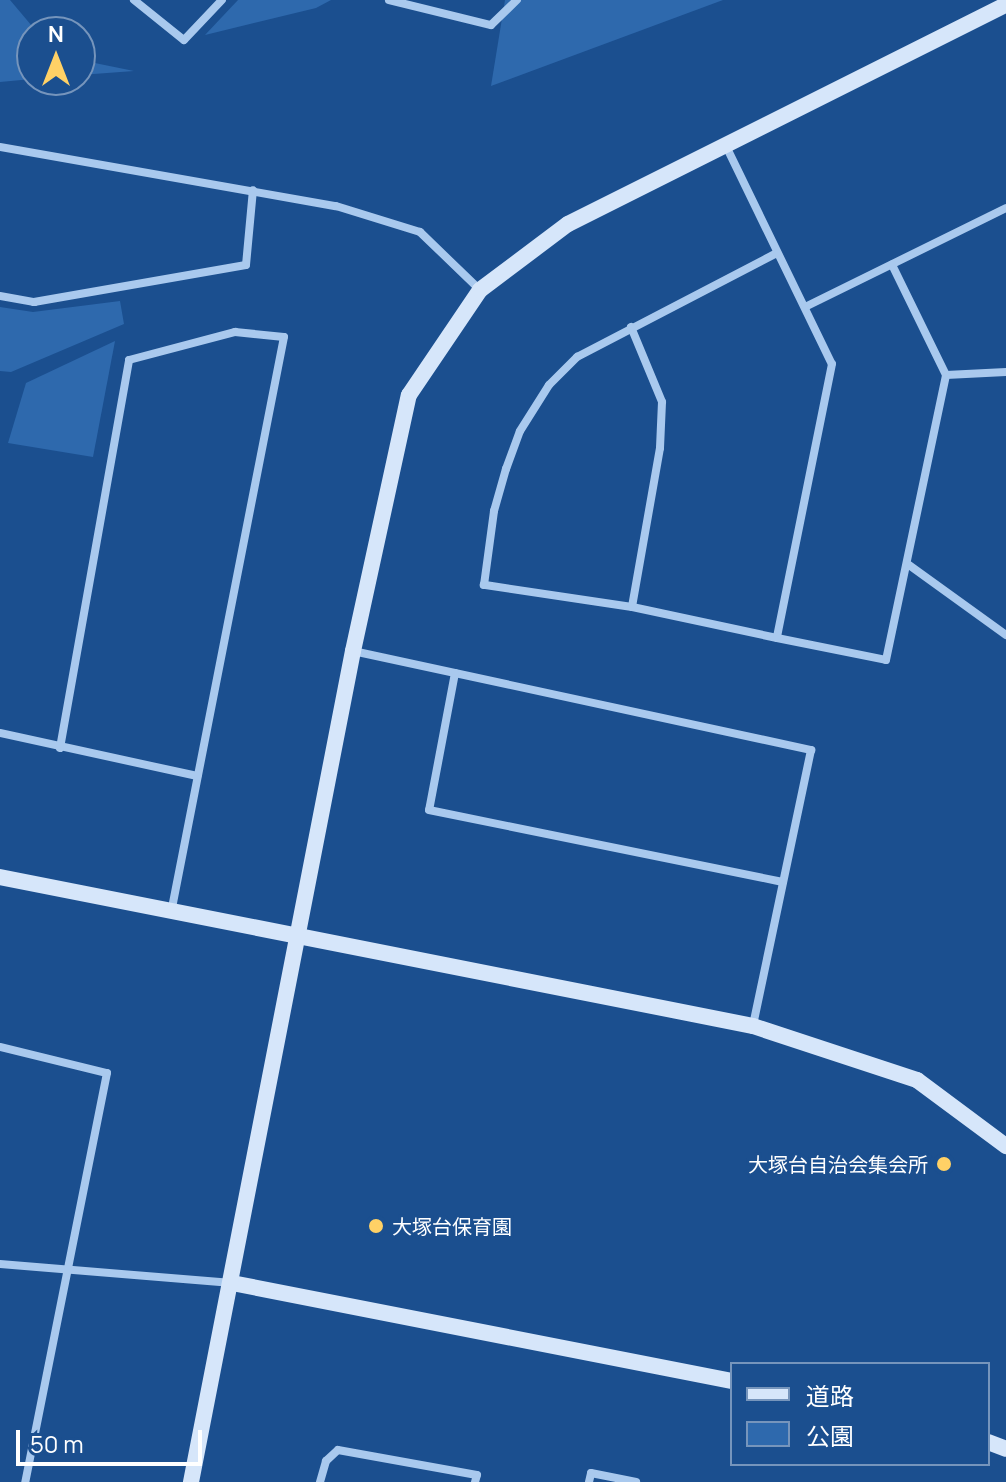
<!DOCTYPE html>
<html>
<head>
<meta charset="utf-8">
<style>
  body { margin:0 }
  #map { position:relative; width:1006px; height:1482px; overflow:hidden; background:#1b4f8f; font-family:Manrope,"Noto Sans JP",sans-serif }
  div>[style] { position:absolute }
  .green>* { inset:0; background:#2e69ad }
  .street>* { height:8px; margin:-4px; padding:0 4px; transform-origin:4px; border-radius:4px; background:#a9c9ee }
  .secondary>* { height:16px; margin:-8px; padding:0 8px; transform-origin:8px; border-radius:8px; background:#d6e6fa }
  .dots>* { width:22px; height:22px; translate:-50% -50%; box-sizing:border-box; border:4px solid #1b4f8f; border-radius:50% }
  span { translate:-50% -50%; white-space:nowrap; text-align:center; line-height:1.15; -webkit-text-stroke:6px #1b4f8f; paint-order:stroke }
  .poi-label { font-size:20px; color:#fff }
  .right { translate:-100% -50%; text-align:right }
  .left { translate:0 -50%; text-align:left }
  .legend { position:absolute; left:730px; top:1362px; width:260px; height:104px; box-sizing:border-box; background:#1b4f8f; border:2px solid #7695bc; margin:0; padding:10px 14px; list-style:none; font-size:24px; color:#fff }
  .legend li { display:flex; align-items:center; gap:16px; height:40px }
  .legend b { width:40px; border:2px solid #7695bc }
  .north { position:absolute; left:16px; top:16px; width:80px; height:80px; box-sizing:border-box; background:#1b4f8f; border:2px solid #7695bc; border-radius:50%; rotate:0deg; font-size:22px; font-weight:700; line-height:32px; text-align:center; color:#fff }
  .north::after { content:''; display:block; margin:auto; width:28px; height:36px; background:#ffd166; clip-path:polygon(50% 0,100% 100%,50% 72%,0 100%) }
  .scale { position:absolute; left:16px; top:1430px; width:186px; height:36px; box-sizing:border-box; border:4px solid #fff; border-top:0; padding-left:10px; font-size:24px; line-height:28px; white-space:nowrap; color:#fff; -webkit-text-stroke:6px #1b4f8f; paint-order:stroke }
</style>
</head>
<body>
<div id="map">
  <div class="green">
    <i style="clip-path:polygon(0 0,10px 0,37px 32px,32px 32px,32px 79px,0 82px)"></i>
    <i style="clip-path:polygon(238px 0,331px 0,316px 8px,205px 35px)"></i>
    <i style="clip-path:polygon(505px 0,723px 0,491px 86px)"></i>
    <i style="clip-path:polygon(80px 60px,134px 71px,80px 75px)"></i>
    <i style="clip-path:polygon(120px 301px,124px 324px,11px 372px,0 371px,0 307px,33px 312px)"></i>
    <i style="clip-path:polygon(115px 341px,93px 457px,8px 443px,26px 383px)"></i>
  </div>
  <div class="street">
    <i style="left:134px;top:0;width:64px;rotate:38.7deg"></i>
    <i style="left:184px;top:40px;width:55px;rotate:-46.5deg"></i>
    <i style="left:389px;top:0;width:105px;rotate:13.8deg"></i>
    <i style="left:491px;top:25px;width:36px;rotate:-44deg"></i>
    <i style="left:726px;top:146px;width:242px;rotate:64.1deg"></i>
    <i style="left:832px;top:364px;width:279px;rotate:101.4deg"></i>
    <i style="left:777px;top:638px;width:148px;rotate:-167.9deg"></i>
    <i style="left:632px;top:607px;width:150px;rotate:-171.5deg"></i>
    <i style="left:484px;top:585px;width:75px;rotate:-82.3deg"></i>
    <i style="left:494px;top:511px;width:44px;rotate:-74.1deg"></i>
    <i style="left:506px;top:469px;width:40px;rotate:-69.8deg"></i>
    <i style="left:520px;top:431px;width:54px;rotate:-57.8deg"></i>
    <i style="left:549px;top:385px;width:40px;rotate:-45deg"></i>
    <i style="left:577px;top:357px;width:225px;rotate:-27.5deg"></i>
    <i style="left:0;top:147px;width:341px;rotate:10deg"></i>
    <i style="left:336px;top:206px;width:88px;rotate:17.2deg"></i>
    <i style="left:420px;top:232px;width:83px;rotate:44deg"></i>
    <i style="left:0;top:296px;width:35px;rotate:10deg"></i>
    <i style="left:34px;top:302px;width:215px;rotate:-9.9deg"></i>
    <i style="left:246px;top:265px;width:75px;rotate:-84.7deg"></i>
    <i style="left:805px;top:307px;width:224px;rotate:-26.2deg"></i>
    <i style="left:631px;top:327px;width:81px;rotate:67.5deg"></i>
    <i style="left:662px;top:402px;width:46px;rotate:92.5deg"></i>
    <i style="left:660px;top:448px;width:161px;rotate:100deg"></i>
    <i style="left:946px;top:375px;width:60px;rotate:-2.9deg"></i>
    <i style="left:909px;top:565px;width:120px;rotate:35.8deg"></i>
    <i style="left:777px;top:638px;width:111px;rotate:11.4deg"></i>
    <i style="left:886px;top:660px;width:291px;rotate:-78.1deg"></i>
    <i style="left:946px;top:375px;width:123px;rotate:-116.1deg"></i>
    <i style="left:353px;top:651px;width:469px;rotate:12.2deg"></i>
    <i style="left:811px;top:750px;width:282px;rotate:101.9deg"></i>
    <i style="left:455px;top:673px;width:139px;rotate:100.7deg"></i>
    <i style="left:429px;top:810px;width:361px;rotate:11.5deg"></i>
    <i style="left:0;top:733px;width:202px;rotate:12.3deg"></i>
    <i style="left:60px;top:748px;width:394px;rotate:-79.9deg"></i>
    <i style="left:129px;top:360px;width:110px;rotate:-14.8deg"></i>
    <i style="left:235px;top:332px;width:49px;rotate:5.8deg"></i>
    <i style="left:284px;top:337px;width:582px;rotate:101.1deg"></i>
    <i style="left:0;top:1047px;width:110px;rotate:13.7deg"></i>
    <i style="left:107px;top:1073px;width:417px;rotate:101.3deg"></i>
    <i style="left:0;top:1264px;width:233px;rotate:4.7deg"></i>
    <i style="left:320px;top:1482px;width:22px;rotate:-74deg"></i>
    <i style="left:326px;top:1461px;width:16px;rotate:-43deg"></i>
    <i style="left:338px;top:1450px;width:141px;rotate:10.2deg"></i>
    <i style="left:477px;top:1475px;width:7px;rotate:106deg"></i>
    <i style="left:589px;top:1482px;width:9px;rotate:-77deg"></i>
    <i style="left:591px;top:1473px;width:46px;rotate:11.3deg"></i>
  </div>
  <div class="secondary">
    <i style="left:0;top:877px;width:768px;rotate:11.19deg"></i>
    <i style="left:753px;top:1026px;width:173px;rotate:18.2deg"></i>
    <i style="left:917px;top:1080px;width:111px;rotate:36.6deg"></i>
    <i style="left:232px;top:1283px;width:510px;rotate:11.09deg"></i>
    <i style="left:988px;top:1442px;width:19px;rotate:21deg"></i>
    <i style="left:191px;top:1482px;width:847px;rotate:-78.97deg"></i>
    <i style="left:353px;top:651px;width:262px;rotate:-77.7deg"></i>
    <i style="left:409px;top:395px;width:127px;rotate:-55.9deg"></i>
    <i style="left:480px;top:290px;width:110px;rotate:-36.9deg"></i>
    <i style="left:568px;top:224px;width:490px;rotate:-26.6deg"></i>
  </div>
  <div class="dots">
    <i style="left:944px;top:1164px;background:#ffd166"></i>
    <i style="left:376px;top:1226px;background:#ffd166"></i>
  </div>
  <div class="poi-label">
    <span class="right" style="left:928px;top:1164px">大塚台自治会集会所</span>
    <span class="left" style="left:392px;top:1226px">大塚台保育園</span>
  </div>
  <ul class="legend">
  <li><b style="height:10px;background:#d6e6fa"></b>道路</li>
  <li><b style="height:22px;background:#2e69ad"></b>公園</li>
  </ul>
  <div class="north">N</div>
  <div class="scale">50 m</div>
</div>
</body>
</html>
